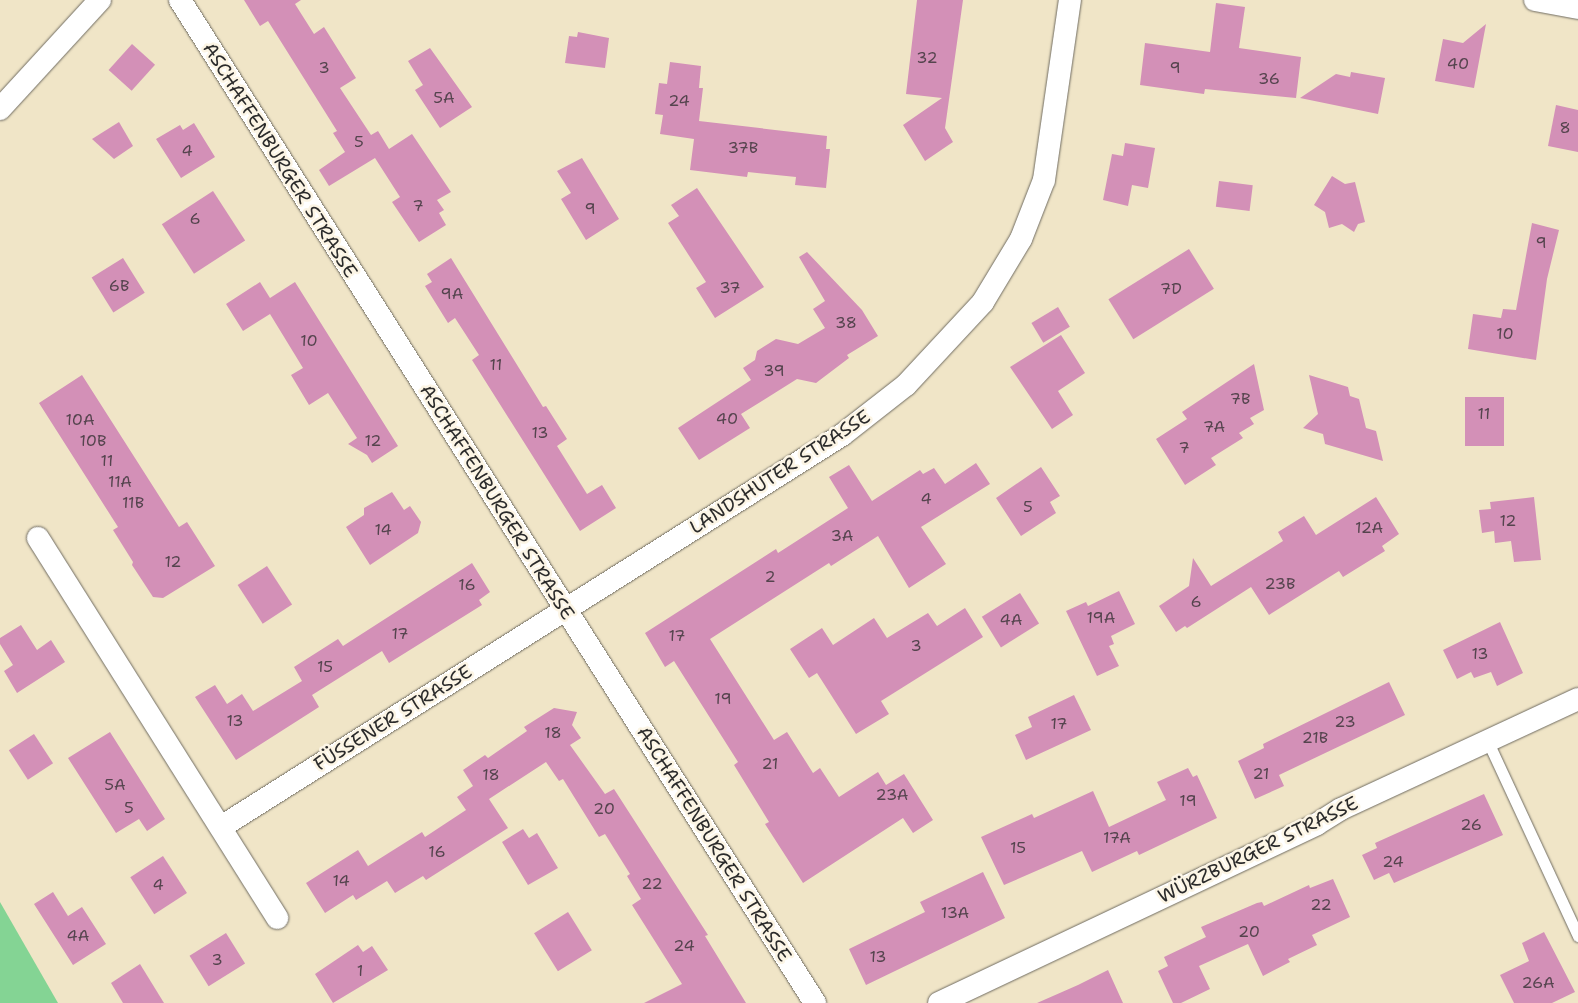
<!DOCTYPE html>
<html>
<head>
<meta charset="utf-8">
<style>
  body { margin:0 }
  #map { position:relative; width:1578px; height:1003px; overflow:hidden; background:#f0e5c7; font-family:"Shantell Sans",sans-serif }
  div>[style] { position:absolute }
  .green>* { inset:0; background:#84d494 }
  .building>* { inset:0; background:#d390b7; transform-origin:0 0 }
  .roads { filter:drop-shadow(0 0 1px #706c62) drop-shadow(0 0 1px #706c62) }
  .service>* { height:11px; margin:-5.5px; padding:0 5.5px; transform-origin:5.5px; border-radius:5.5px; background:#fff }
  .minor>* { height:22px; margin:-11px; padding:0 11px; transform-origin:11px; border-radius:11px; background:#fff }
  span { translate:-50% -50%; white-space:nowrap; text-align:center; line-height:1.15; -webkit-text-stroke:5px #fcf5e5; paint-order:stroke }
  .number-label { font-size:16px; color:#55444e }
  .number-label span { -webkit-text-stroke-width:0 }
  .street-label { font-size:19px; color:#2b2b2b }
</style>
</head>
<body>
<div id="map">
  <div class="green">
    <i style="clip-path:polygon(0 902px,58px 1003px,0 1003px)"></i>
  </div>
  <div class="building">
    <i style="clip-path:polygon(244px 0,301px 0,295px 4px,314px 34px,324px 27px,356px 78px,340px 88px,371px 135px,378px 131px,389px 149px,412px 134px,451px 192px,437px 200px,444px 210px,439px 213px,446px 225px,419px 242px,392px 202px,400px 197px,375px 158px,329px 186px,319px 170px,345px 152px,333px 133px,337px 131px,268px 21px,260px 26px)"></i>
    <i style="clip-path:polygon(917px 0,963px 0,945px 128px,953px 142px,925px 161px,903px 125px,942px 98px,906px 94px)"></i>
    <i style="clip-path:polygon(1216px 3px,1245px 7px,1239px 48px,1301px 57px,1296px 98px,1205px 89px,1204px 94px,1140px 85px,1145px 43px,1210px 52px)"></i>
    <i style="clip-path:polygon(1486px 24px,1474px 88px,1435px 81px,1443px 39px,1463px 43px)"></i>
    <i style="clip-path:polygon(578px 32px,609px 38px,605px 68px,565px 63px,569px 36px,577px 37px)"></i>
    <i style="left:132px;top:44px;width:31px;height:35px;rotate:42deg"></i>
    <i style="clip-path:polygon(430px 48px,472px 107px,440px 128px,415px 90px,423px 85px,408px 61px)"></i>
    <i style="clip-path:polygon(670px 62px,701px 66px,699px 88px,703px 88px,699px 121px,827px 136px,826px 149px,830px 149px,826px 188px,795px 185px,796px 177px,748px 172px,747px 177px,690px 170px,694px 139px,660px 134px,663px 115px,655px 114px,659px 83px,667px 84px)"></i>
    <i style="clip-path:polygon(1351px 72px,1385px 78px,1378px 114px,1300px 98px,1336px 74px,1350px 77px)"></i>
    <i style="clip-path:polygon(1556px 105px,1578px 110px,1578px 152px,1548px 146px)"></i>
    <i style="clip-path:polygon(119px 122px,133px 146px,114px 159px,92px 139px)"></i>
    <i style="clip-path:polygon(194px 123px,215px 157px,181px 178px,156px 139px,180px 125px,183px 130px)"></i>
    <i style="clip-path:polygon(1125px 143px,1155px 148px,1148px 188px,1132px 185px,1128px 206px,1103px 200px,1112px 154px,1123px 156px)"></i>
    <i style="clip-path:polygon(582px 158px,619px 219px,586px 240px,561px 199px,571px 193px,557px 171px)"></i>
    <i style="clip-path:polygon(1332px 176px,1345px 184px,1355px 182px,1365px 222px,1358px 224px,1354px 232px,1342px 224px,1329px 228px,1325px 212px,1314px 205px)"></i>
    <i style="left:1219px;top:181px;width:34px;height:26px;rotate:7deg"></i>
    <i style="clip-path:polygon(697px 188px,764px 287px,715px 318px,696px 288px,706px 282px,668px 223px,679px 216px,671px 205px)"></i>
    <i style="left:213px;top:191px;width:59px;height:61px;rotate:57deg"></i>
    <i style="clip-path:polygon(1532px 223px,1559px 230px,1547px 279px,1536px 360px,1468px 349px,1473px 314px,1501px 318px,1503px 309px,1516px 310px)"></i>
    <i style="left:1189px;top:249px;width:47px;height:95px;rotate:58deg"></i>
    <i style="clip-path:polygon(807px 252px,862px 310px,878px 336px,847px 355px,849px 358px,816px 383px,797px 379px,741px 414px,750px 428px,699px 460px,678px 428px,751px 380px,743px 368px,755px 360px,757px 351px,776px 339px,798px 344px,825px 328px,813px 309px,825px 301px,799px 257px)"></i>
    <i style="left:123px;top:258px;width:41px;height:37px;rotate:58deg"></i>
    <i style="clip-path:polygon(451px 258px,543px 407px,546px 406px,567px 439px,557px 446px,587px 494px,602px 485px,616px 508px,580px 531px,472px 360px,479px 355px,455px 318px,448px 323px,425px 286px,432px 282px,427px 274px)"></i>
    <i style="clip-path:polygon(260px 282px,270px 298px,295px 282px,398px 446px,372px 463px,367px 455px,348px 444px,357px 438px,328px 393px,309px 405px,291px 375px,303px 368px,270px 314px,243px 331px,226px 304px)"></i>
    <i style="left:1058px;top:307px;width:23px;height:31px;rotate:59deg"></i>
    <i style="clip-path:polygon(1061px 335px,1085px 373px,1058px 391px,1073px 415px,1052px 429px,1010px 367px)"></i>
    <i style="clip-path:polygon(1254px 364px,1264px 410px,1250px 418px,1254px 424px,1239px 433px,1243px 438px,1211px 458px,1216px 465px,1185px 485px,1156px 439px,1187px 419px,1182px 412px)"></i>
    <i style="clip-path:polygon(82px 375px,179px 527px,187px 522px,215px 566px,163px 598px,153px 597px,132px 565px,133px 562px,113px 530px,118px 527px,39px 403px)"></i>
    <i style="clip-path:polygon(1309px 375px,1348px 387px,1350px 396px,1359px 399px,1366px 428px,1376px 431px,1383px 461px,1325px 444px,1323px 434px,1303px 428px,1318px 414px)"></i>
    <i style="left:1465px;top:397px;width:39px;height:49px"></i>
    <i style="clip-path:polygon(976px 463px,990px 484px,921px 527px,946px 564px,909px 588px,878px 536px,831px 566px,829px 563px,710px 639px,774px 740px,787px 732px,813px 773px,820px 768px,839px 797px,878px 772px,886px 785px,904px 774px,933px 820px,913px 833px,903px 818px,803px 883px,765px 824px,769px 822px,734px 765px,738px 762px,674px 661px,665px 667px,645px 633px,776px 549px,778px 553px,848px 508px,829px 477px,849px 465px,872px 501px,920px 470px,923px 474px,934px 468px,945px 484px)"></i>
    <i style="clip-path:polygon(1041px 467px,1060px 496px,1050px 502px,1056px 513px,1021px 536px,996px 498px)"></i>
    <i style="clip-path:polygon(392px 492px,404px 510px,410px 506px,421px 522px,418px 533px,370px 565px,346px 527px,364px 515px,364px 508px)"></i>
    <i style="clip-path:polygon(1376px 497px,1399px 534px,1382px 546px,1385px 551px,1343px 577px,1339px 571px,1269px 615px,1251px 587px,1187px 628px,1185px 626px,1176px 632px,1159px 606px,1189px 586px,1193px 558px,1211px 586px,1283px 541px,1278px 532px,1304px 516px,1316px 535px)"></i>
    <i style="clip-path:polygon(1534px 497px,1541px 560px,1514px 562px,1511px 541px,1495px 543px,1494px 531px,1482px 533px,1479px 510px,1491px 509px,1490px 502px)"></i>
    <i style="clip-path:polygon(472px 563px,490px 592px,479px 600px,482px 605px,389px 663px,382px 651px,312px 695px,319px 707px,236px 760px,195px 697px,215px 685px,227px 704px,242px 694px,253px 711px,302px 681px,294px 667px,338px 639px,343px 646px)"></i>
    <i style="left:267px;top:566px;width:46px;height:35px;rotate:57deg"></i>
    <i style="clip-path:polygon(1119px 591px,1135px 624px,1111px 636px,1114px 644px,1109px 646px,1119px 666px,1097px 676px,1066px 611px,1086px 602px,1088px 606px)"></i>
    <i style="left:1020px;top:593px;width:36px;height:45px;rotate:58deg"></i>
    <i style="clip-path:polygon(965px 608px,983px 637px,881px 701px,889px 714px,856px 734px,817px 673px,809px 678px,790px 649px,822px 628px,833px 645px,874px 618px,887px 638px,928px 613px,937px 626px)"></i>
    <i style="clip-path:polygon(1500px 622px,1523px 673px,1497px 686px,1491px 672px,1474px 678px,1471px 672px,1457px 679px,1443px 650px)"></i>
    <i style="clip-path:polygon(21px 625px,37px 650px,51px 640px,65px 662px,17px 693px,4px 671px,13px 665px,0 644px,0 638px)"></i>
    <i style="clip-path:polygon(1389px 682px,1405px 715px,1279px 775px,1284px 786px,1255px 799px,1238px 761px,1264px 748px,1263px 744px)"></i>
    <i style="clip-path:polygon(1074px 695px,1091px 730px,1026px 760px,1015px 735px,1032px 727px,1028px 717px)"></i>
    <i style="clip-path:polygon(554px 708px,577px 712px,572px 725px,581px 738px,570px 745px,605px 794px,614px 789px,708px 935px,705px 936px,746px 1003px,644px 1003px,682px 984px,632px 905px,641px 899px,627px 876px,630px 874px,605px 834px,599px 837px,563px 779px,559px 781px,546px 762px,489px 799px,508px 828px,426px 880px,423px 876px,395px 893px,387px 881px,356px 900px,353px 895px,325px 913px,306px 883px,358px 850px,368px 866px,422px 832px,425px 837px,466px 810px,457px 797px,473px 786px,463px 770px,485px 755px,488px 758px,527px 731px,524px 727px)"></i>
    <i style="clip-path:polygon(110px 732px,165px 819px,147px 831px,139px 819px,116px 833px,68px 758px)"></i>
    <i style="left:34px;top:734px;width:35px;height:30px;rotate:57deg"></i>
    <i style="clip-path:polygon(1188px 768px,1193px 777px,1197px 775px,1217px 818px,1139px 855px,1137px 851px,1092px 872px,1082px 851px,1004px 885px,981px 837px,1032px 814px,1034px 818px,1093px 791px,1109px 827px,1166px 800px,1157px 782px)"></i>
    <i style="clip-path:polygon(1484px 794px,1503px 835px,1394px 883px,1389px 873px,1374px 880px,1362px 855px,1377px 848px,1375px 843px)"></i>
    <i style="clip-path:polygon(523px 829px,529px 838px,537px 833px,558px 868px,528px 885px,502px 842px)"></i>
    <i style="left:163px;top:856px;width:44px;height:39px;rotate:57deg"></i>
    <i style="clip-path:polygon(983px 872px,1005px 918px,866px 985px,849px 949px,925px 912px,920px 902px)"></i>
    <i style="clip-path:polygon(1333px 879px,1350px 917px,1312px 935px,1317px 945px,1288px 959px,1290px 962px,1263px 976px,1248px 944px,1199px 966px,1210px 989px,1181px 1003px,1173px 1003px,1158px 971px,1168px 966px,1164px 957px,1206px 937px,1201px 927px,1257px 903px,1262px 902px,1264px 906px,1309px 885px,1310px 888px)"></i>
    <i style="clip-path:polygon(53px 892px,68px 916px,82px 907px,106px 944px,73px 965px,34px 904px)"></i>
    <i style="left:568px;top:912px;width:45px;height:40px;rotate:58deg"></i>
    <i style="clip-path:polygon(1544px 932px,1575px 992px,1552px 1003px,1514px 1003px,1500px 975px,1529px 961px,1522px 943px)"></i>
    <i style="left:226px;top:933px;width:36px;height:43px;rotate:58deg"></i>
    <i style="clip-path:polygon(358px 945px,363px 952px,372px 946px,388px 970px,333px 1003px,315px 974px)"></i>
    <i style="clip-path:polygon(140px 964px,164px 1003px,123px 1003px,111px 983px)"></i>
    <i style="clip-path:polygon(1108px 970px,1123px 1003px,1037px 1003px,1078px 985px)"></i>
  </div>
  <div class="roads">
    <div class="service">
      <i style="left:1488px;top:742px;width:214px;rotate:65.1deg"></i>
    </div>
    <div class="minor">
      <i style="left:180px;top:0;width:1187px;rotate:57.66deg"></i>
      <i style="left:1535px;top:0;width:44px;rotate:10.5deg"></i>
      <i style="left:0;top:109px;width:148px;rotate:-47.5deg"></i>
      <i style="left:38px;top:538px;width:449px;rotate:57.8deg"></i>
      <i style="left:221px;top:827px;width:734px;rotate:-32.26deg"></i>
      <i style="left:842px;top:435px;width:81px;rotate:-38deg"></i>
      <i style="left:906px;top:385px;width:113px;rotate:-47.1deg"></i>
      <i style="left:983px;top:302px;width:74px;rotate:-58.9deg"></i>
      <i style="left:1021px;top:239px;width:63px;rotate:-68.7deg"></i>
      <i style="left:1044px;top:180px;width:182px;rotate:-81.8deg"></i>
      <i style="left:939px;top:1003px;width:418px;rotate:-25.3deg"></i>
      <i style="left:1317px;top:824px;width:28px;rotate:-32deg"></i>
      <i style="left:1341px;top:809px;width:261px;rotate:-24.9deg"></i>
    </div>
  </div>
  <div class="number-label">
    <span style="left:927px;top:58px">32</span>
    <span style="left:1458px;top:64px">40</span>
    <span style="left:324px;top:68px">3</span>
    <span style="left:1175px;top:68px">9</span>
    <span style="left:1269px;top:79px">36</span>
    <span style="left:444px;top:98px">5A</span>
    <span style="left:679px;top:101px">24</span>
    <span style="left:1565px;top:128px">8</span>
    <span style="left:359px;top:142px">5</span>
    <span style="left:743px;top:148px">37B</span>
    <span style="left:187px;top:151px">4</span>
    <span style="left:418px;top:206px">7</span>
    <span style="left:590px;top:209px">9</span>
    <span style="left:195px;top:219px">6</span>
    <span style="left:1541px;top:243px">9</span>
    <span style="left:119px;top:286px">6B</span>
    <span style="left:730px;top:288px">37</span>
    <span style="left:1171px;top:289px">7D</span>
    <span style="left:452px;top:294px">9A</span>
    <span style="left:846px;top:323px">38</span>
    <span style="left:1505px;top:334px">10</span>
    <span style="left:309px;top:341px">10</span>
    <span style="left:496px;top:365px">11</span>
    <span style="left:774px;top:371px">39</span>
    <span style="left:1240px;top:399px">7B</span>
    <span style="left:1484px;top:414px">11</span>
    <span style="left:727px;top:419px">40</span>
    <span style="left:80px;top:420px">10A</span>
    <span style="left:1214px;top:427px">7A</span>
    <span style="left:540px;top:433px">13</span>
    <span style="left:93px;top:441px">10B</span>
    <span style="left:373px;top:441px">12</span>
    <span style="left:1184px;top:448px">7</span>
    <span style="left:107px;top:461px">11</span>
    <span style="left:120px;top:482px">11A</span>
    <span style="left:926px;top:499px">4</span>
    <span style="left:133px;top:503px">11B</span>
    <span style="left:1028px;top:507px">5</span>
    <span style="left:1508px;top:521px">12</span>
    <span style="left:1369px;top:528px">12A</span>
    <span style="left:383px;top:530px">14</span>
    <span style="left:842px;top:536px">3A</span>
    <span style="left:173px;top:562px">12</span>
    <span style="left:770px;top:577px">2</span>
    <span style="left:1280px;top:584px">23B</span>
    <span style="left:467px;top:585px">16</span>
    <span style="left:1196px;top:602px">6</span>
    <span style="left:1101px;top:618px">19A</span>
    <span style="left:1011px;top:620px">4A</span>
    <span style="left:400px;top:634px">17</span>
    <span style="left:677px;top:636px">17</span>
    <span style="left:916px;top:646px">3</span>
    <span style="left:1480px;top:654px">13</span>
    <span style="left:325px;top:667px">15</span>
    <span style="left:723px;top:699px">19</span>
    <span style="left:235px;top:721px">13</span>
    <span style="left:1345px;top:722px">23</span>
    <span style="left:1059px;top:724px">17</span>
    <span style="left:553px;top:733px">18</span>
    <span style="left:1315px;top:738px">21B</span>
    <span style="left:770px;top:764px">21</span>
    <span style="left:1261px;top:774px">21</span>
    <span style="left:491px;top:775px">18</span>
    <span style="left:115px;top:785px">5A</span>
    <span style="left:892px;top:795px">23A</span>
    <span style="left:1188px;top:801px">19</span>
    <span style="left:129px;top:808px">5</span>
    <span style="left:604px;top:809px">20</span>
    <span style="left:1471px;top:825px">26</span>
    <span style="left:1117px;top:838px">17A</span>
    <span style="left:1018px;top:848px">15</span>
    <span style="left:437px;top:852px">16</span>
    <span style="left:1393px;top:862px">24</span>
    <span style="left:341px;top:881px">14</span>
    <span style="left:652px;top:884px">22</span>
    <span style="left:158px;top:885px">4</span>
    <span style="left:1321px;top:905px">22</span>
    <span style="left:955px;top:913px">13A</span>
    <span style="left:1249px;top:932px">20</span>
    <span style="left:78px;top:936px">4A</span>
    <span style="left:684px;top:946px">24</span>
    <span style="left:878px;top:957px">13</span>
    <span style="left:217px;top:960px">3</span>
    <span style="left:360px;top:971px">1</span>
    <span style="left:1538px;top:983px">26A</span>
  </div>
  <div class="street-label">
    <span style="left:280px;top:160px;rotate:58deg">ASCHAFFENBURGER STRASSE</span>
    <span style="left:780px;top:472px;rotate:-33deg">LANDSHUTER STRASSE</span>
    <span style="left:497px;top:502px;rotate:58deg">ASCHAFFENBURGER STRASSE</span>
    <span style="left:393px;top:718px;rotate:-32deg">FÜSSENER STRASSE</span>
    <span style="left:714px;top:844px;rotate:58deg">ASCHAFFENBURGER STRASSE</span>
    <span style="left:1258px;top:850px;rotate:-26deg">WÜRZBURGER STRASSE</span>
  </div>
</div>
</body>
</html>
